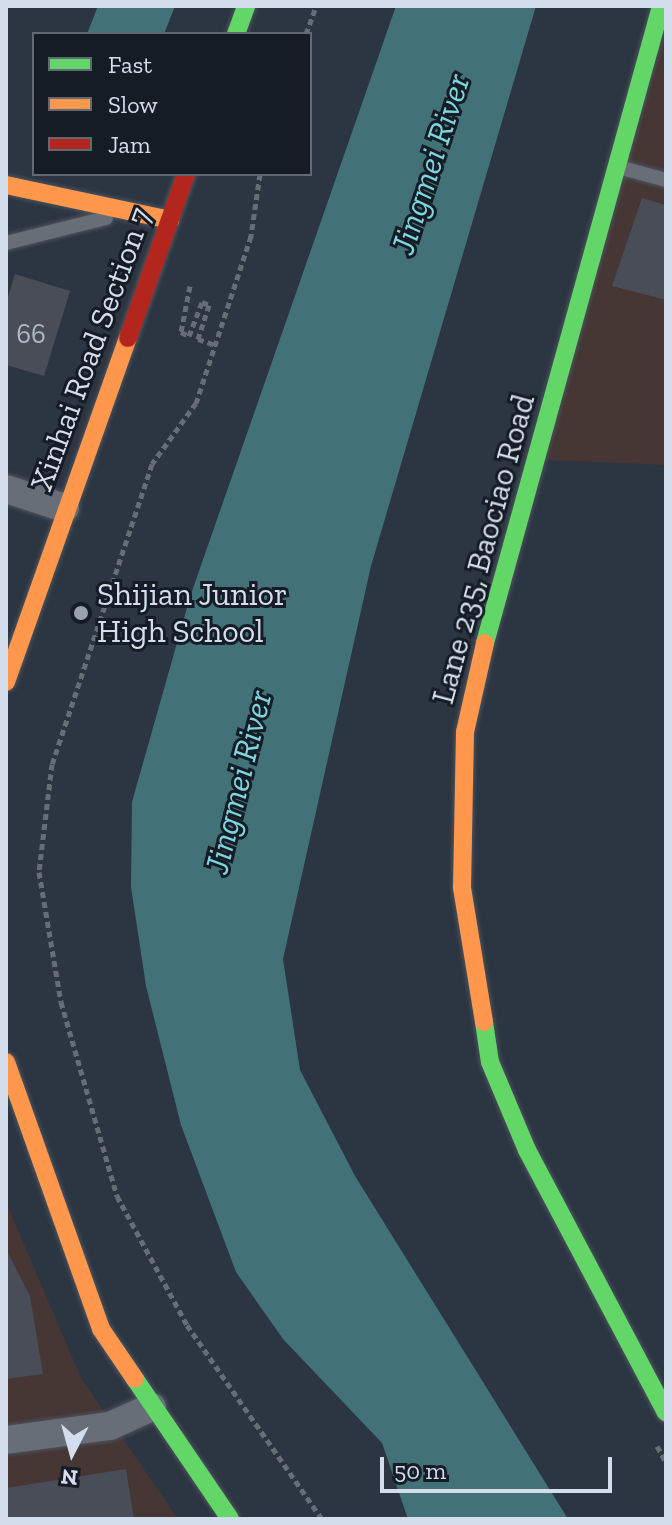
<!DOCTYPE html>
<html>
<head>
<meta charset="utf-8">
<style>
  body { margin:0 }
  #map { position:relative; width:672px; height:1525px; overflow:hidden; background:#2c3642; font-family:"Zilla Slab",serif }
  div>[style] { position:absolute }
  .industrial>* { inset:0; background:#463634 }
  .water>* { inset:0; background:#427278 }
  .building>* { inset:0; background:#484d58 }
  .path>* { height:5px; margin-top:-2.5px; transform-origin:0; background:repeating-linear-gradient(90deg,#666d76 0 6px,transparent 0 10px) }
  .roads { filter:drop-shadow(0 0 2px #4c535e) drop-shadow(0 0 2px #4c535e) }
  .lane>* { height:14px; margin:-7px; padding:0 7px; transform-origin:7px; border-radius:7px; background:#676e77 }
  .street>* { height:28px; margin:-14px; padding:0 14px; transform-origin:14px; border-radius:14px; background:#676e77 }
  .fast>* { height:18px; margin:-9px; padding:0 9px; transform-origin:9px; border-radius:9px; background:#63d668 }
  .slow>* { height:18px; margin:-9px; padding:0 9px; transform-origin:9px; border-radius:9px; background:#ff974d }
  .jam>* { height:18px; margin:-9px; padding:0 9px; transform-origin:9px; border-radius:9px; background:#b3261e }
  .dots>* { width:22px; height:22px; translate:-50% -50%; box-sizing:border-box; border:4px solid #151c26; border-radius:50% }
  span { translate:-50% -50%; white-space:nowrap; text-align:center; line-height:1.15; -webkit-text-stroke:6px #151c26; paint-order:stroke }
  .number-label { font-size:28px; color:#b0b9c6 }
  .number-label span { -webkit-text-stroke-width:0 }
  .street-label { font-size:32px; color:#d3ddeb }
  .poi-label { font-size:32px; color:#d3ddeb }
  .left { translate:0 -50%; text-align:left }
  .water-label { font-size:34px; color:#7dd6de; font-style:italic }
  .frame { position:absolute; inset:0; border:8px solid #d3ddeb; pointer-events:none }
  .legend { position:absolute; left:32px; top:32px; width:280px; height:144px; box-sizing:border-box; background:#151c26; border:2px solid #616975; margin:0; padding:10px 14px; list-style:none; font-size:24px; color:#d3ddeb }
  .legend li { display:flex; align-items:center; gap:16px; height:40px }
  .legend b { width:40px; border:2px solid #616975 }
  .north { position:absolute; left:32px; top:1413px; width:80px; height:80px; -webkit-text-stroke:6px #151c26; paint-order:stroke; rotate:186deg; font-size:22px; font-weight:700; line-height:32px; text-align:center; color:#d3ddeb }
  .north::after { content:''; display:block; margin:auto; width:28px; height:36px; background:#d3ddeb; clip-path:polygon(50% 0,100% 100%,50% 72%,0 100%) }
  .scale { position:absolute; left:380px; top:1457px; width:232px; height:36px; box-sizing:border-box; border:4px solid #d3ddeb; border-top:0; padding-left:10px; font-size:24px; line-height:28px; white-space:nowrap; color:#d3ddeb; -webkit-text-stroke:6px #151c26; paint-order:stroke }
</style>
</head>
<body>
<div id="map">
  <div class="industrial">
    <i style="clip-path:polygon(666px 6px,666px 465px,546px 460px)"></i>
    <i style="clip-path:polygon(6px 1202px,81px 1378px,178px 1519px,6px 1519px)"></i>
  </div>
  <div class="water">
    <i style="clip-path:polygon(98px 6px,175px 6px,164px 34px,87px 34px)"></i>
    <i style="clip-path:polygon(396px 6px,536px 6px,371px 566px,283px 959px,300px 1070px,355px 1176px,568px 1519px,408px 1519px,382px 1443px,283px 1339px,236px 1272px,181px 1125px,146px 986px,131px 887px,132px 802px,190px 597px)"></i>
  </div>
  <div class="building">
    <i style="clip-path:polygon(642px 198px,666px 205px,666px 300px,612px 286px)"></i>
    <i style="clip-path:polygon(15px 274px,70px 291px,44px 376px,6px 365px,6px 304px)"></i>
    <i style="clip-path:polygon(6px 1249px,30px 1296px,43px 1374px,6px 1379px)"></i>
    <i style="clip-path:polygon(126px 1469px,134px 1519px,6px 1519px,6px 1488px)"></i>
  </div>
  <div class="path">
    <i style="left:306px;top:34px;width:30px;rotate:-70deg"></i>
    <i style="left:260px;top:174px;width:63px;rotate:98.3deg"></i>
    <i style="left:251px;top:236px;width:176px;rotate:108.2deg"></i>
    <i style="left:196px;top:403px;width:75px;rotate:125.8deg"></i>
    <i style="left:152px;top:464px;width:316px;rotate:108.4deg"></i>
    <i style="left:52px;top:764px;width:109px;rotate:96.9deg"></i>
    <i style="left:39px;top:872px;width:132px;rotate:80.4deg"></i>
    <i style="left:61px;top:1002px;width:202px;rotate:73.9deg"></i>
    <i style="left:117px;top:1196px;width:147px;rotate:61.5deg"></i>
    <i style="left:187px;top:1325px;width:236px;rotate:55.2deg"></i>
    <i style="left:190px;top:286px;width:47px;rotate:101.1deg"></i>
    <i style="left:181px;top:332px;width:9px;rotate:27deg"></i>
    <i style="left:189px;top:336px;width:36px;rotate:-69deg"></i>
    <i style="left:202px;top:302px;width:8px;rotate:23deg"></i>
    <i style="left:209px;top:305px;width:36px;rotate:108deg"></i>
    <i style="left:198px;top:339px;width:18px;rotate:19deg"></i>
    <i style="left:657px;top:1446px;width:18px;rotate:61deg"></i>
  </div>
  <div class="roads">
    <div class="lane">
      <i style="left:618px;top:167px;width:50px;rotate:15.2deg"></i>
      <i style="left:6px;top:243px;width:103px;rotate:-14deg"></i>
    </div>
    <div class="street">
      <i style="left:6px;top:489px;width:62px;rotate:17.9deg"></i>
      <i style="left:6px;top:1440px;width:105px;rotate:-7.7deg"></i>
      <i style="left:110px;top:1426px;width:46px;rotate:-24.3deg"></i>
    </div>
    <div class="fast">
      <i style="left:236px;top:34px;width:30px;rotate:-70deg"></i>
      <i style="left:485px;top:643px;width:661px;rotate:-74.55deg"></i>
      <i style="left:484px;top:1022px;width:40px;rotate:81.5deg"></i>
      <i style="left:490px;top:1062px;width:95px;rotate:67.2deg"></i>
      <i style="left:527px;top:1150px;width:297px;rotate:62.1deg"></i>
      <i style="left:135px;top:1379px;width:169px;rotate:55.8deg"></i>
    </div>
    <div class="slow">
      <i style="left:6px;top:185px;width:168px;rotate:12deg"></i>
      <i style="left:6px;top:682px;width:365px;rotate:-70.5deg"></i>
      <i style="left:484px;top:1022px;width:136px;rotate:-99.3deg"></i>
      <i style="left:462px;top:888px;width:156px;rotate:-88.9deg"></i>
      <i style="left:465px;top:732px;width:91px;rotate:-77.3deg"></i>
      <i style="left:6px;top:1062px;width:283px;rotate:70.4deg"></i>
      <i style="left:101px;top:1329px;width:60px;rotate:55.8deg"></i>
    </div>
    <div class="jam">
      <i style="left:128px;top:338px;width:174px;rotate:-70.5deg"></i>
    </div>
  </div>
  <div class="dots">
    <i style="left:81px;top:613px;background:#99a3b0"></i>
  </div>
  <div class="number-label">
    <span style="left:31px;top:334px">66</span>
  </div>
  <div class="street-label">
    <span style="left:91px;top:349px;rotate:-70deg">Xinhai Road Section 7</span>
    <span style="left:483px;top:549px;rotate:-75deg">Lane 235, Baociao Road</span>
  </div>
  <div class="poi-label">
    <span class="left" style="left:97px;top:613px">Shijian Junior<br>High School</span>
  </div>
  <div class="water-label">
    <span style="left:430px;top:164px;rotate:-72deg">Jingmei River</span>
    <span style="left:238px;top:782px;rotate:-76deg">Jingmei River</span>
  </div>
  <div class="frame"></div>
  <ul class="legend">
  <li><b style="height:10px;background:#63d668"></b>Fast</li>
  <li><b style="height:10px;background:#ff974d"></b>Slow</li>
  <li><b style="height:10px;background:#b3261e"></b>Jam</li>
  </ul>
  <div class="north">N</div>
  <div class="scale">50 m</div>
</div>
</body>
</html>
